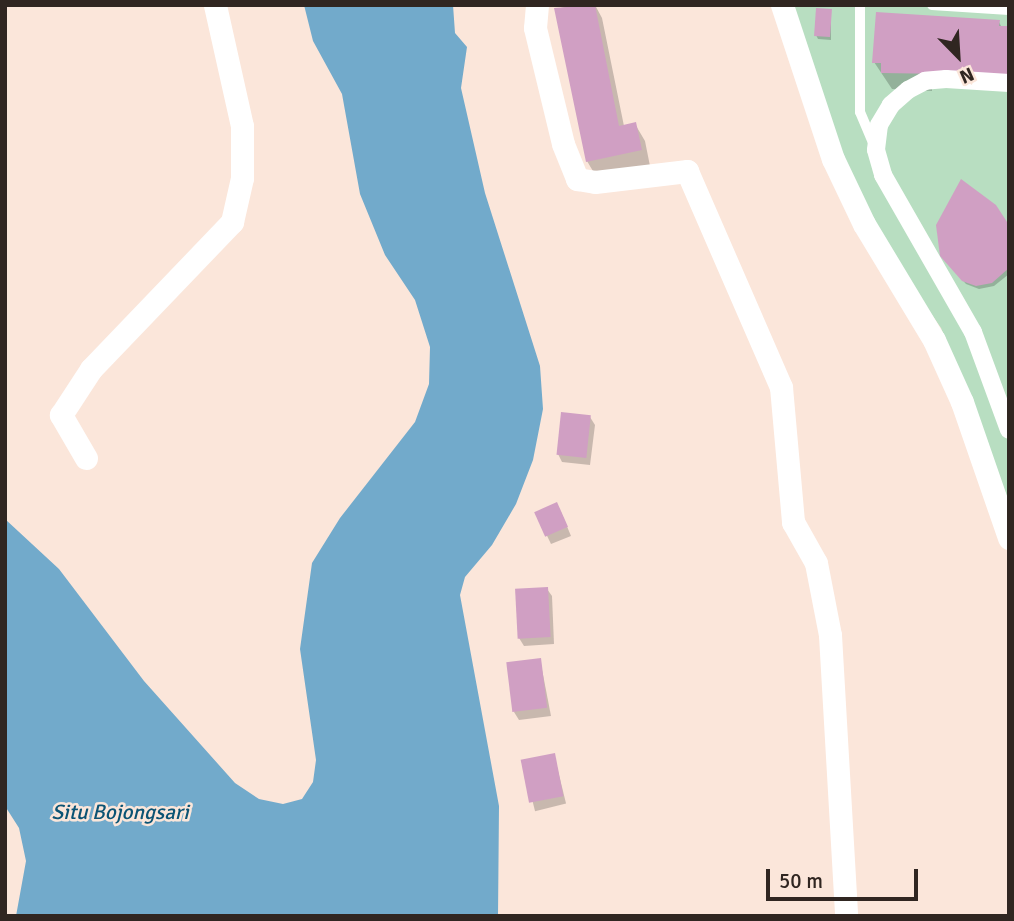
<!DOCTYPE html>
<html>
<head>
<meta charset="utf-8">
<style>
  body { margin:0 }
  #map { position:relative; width:1014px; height:921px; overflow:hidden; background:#fbe6da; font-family:Signika,sans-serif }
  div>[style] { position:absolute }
  .green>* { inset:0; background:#b8dec1 }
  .water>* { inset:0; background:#72aacb }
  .shadow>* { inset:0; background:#0003; transform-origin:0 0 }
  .building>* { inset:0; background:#d09fc3; transform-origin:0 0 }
  .service>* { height:10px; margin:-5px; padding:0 5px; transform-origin:5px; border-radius:5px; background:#fff }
  .pedestrian>* { height:18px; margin:-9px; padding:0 9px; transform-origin:9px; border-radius:9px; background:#fff }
  .minor>* { height:23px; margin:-11.5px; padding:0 11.5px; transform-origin:11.5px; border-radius:11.5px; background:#fff }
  span { translate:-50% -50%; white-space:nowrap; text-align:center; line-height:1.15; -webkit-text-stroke:5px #fbe6da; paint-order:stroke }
  .water-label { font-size:21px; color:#0b5374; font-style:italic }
  .frame { position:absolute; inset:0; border:7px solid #302621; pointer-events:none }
  .north { position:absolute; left:923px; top:21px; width:70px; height:70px; -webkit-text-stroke:5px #fbe6da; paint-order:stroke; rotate:156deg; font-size:19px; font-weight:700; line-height:28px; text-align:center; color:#302621 }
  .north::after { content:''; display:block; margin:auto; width:24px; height:32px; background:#302621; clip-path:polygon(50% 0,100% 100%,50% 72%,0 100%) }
  .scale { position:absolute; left:766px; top:869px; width:152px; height:32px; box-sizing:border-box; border:4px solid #302621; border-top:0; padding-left:9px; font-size:21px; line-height:24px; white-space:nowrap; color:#302621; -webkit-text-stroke:5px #fbe6da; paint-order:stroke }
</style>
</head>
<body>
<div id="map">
  <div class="green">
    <i style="clip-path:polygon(789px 5px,1009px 5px,1009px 503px,941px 328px,892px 257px,856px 192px)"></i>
  </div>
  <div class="water">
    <i style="clip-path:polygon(304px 5px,453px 5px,455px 33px,467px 47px,461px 88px,485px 193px,540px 366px,543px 409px,533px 460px,516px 504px,492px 545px,465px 577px,460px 595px,499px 806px,498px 916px,16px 916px,26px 861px,19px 828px,5px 806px,5px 519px,59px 569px,144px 681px,235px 783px,259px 799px,283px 804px,302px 799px,313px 782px,316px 760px,300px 649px,312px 563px,340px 518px,415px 422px,429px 384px,430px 347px,415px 300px,385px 255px,360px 194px,342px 94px,313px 41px)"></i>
  </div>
  <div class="shadow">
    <i style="clip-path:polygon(574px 5px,595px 5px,602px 18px,624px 126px,635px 124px,645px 141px,650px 166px,597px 178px,587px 161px,556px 9px)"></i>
    <i style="clip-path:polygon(831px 10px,831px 40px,818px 39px,816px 35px)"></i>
    <i style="clip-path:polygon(999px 22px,1002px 28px,932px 86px,932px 91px,892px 89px,874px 62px)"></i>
    <i style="clip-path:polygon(1009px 227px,1009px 274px,994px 286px,979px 289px,966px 284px,944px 259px)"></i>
    <i style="clip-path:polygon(590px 417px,595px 425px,590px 465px,562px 462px,558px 454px)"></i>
    <i style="clip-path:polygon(561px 512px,571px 536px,551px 544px,536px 513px)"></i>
    <i style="clip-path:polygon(547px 589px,552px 596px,554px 644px,524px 646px,519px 638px,517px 590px)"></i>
    <i style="clip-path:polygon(540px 659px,551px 716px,519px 720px,514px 712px)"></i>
    <i style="left:554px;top:755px;width:50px;height:32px;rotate:76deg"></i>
  </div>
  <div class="building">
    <i style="clip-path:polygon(595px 5px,619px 126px,636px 122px,642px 150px,586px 162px,554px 8px)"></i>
    <i style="left:816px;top:8px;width:16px;height:28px;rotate:4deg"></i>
    <i style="clip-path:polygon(876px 12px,1000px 20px,999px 26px,1009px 26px,1009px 75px,881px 73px,881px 63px,872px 63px)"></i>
    <i style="clip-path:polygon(961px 179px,996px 205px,1009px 225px,1009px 268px,992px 283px,976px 286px,962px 281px,940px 256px,936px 225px)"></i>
    <i style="left:561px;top:412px;width:30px;height:43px;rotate:6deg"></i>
    <i style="left:557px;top:502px;width:27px;height:25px;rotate:66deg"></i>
    <i style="left:548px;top:587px;width:50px;height:33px;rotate:87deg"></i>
    <i style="left:541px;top:658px;width:50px;height:35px;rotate:83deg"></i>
    <i style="left:555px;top:753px;width:44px;height:35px;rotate:79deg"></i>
  </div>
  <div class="service">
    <i style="left:860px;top:5px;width:107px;rotate:90deg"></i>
    <i style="left:860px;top:112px;width:38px;rotate:67deg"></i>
    <i style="left:932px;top:5px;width:77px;rotate:3.7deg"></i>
  </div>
  <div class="pedestrian">
    <i style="left:1009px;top:83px;width:63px;rotate:-176.4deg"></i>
    <i style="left:946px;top:79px;width:21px;rotate:175deg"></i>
    <i style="left:925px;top:81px;width:19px;rotate:152deg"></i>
    <i style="left:908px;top:90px;width:23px;rotate:139deg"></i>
    <i style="left:891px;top:105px;width:23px;rotate:121deg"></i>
    <i style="left:879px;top:125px;width:25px;rotate:97deg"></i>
    <i style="left:876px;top:150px;width:26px;rotate:74deg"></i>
    <i style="left:883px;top:175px;width:181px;rotate:60.2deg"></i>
    <i style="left:973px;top:332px;width:104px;rotate:69.8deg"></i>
  </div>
  <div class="minor">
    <i style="left:537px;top:5px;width:23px;rotate:95deg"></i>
    <i style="left:535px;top:28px;width:119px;rotate:76.4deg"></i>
    <i style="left:563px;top:144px;width:38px;rotate:68deg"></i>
    <i style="left:577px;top:179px;width:18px;rotate:9deg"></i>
    <i style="left:595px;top:182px;width:93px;rotate:-6.8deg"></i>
    <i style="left:687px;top:171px;width:236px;rotate:66.5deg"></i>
    <i style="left:781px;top:387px;width:136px;rotate:84.9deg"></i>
    <i style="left:793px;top:522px;width:47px;rotate:60.7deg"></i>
    <i style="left:816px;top:563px;width:73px;rotate:79deg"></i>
    <i style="left:830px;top:635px;width:281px;rotate:86.7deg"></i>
    <i style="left:782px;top:5px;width:162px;rotate:71.7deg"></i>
    <i style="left:833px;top:159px;width:72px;rotate:64.5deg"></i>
    <i style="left:864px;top:224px;width:135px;rotate:58.9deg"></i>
    <i style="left:934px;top:340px;width:68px;rotate:65.7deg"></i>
    <i style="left:962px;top:402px;width:144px;rotate:70.9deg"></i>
    <i style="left:86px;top:458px;width:50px;rotate:-120.2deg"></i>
    <i style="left:61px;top:415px;width:55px;rotate:-56.9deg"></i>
    <i style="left:91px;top:369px;width:204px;rotate:-46.2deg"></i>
    <i style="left:232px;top:222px;width:45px;rotate:-77.2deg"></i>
    <i style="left:242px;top:178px;width:52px;rotate:-90deg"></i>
    <i style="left:242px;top:126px;width:124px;rotate:-102.6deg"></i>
  </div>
  <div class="water-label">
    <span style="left:120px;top:812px">Situ Bojongsari</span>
  </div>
  <div class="frame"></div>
  <div class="north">N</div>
  <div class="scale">50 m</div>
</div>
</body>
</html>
